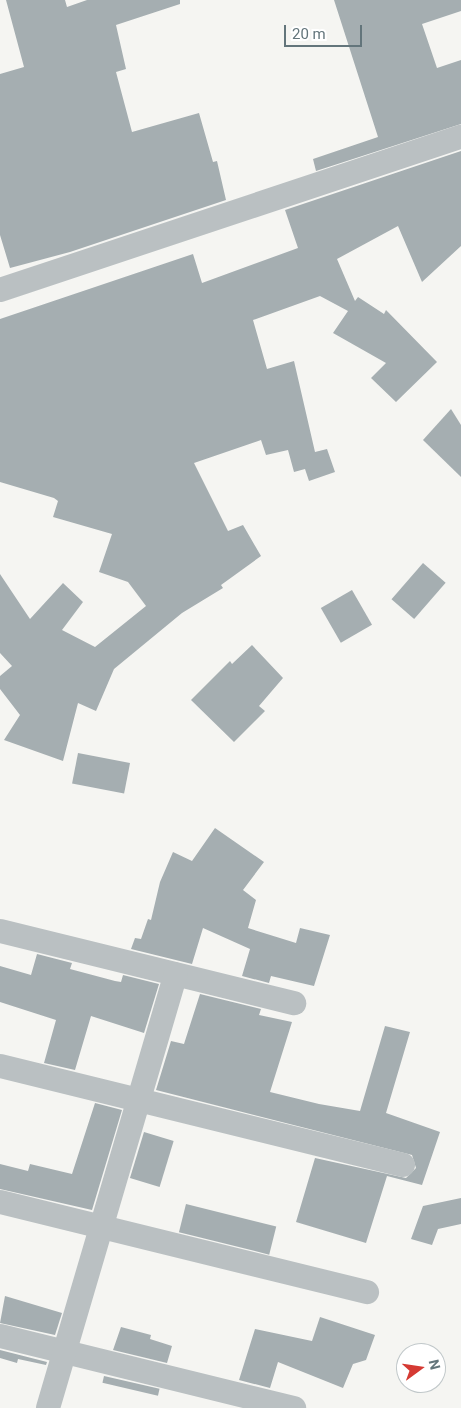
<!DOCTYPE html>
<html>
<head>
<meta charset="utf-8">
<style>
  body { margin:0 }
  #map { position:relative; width:461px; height:1408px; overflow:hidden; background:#f5f5f2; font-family:Roboto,sans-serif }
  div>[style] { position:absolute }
  .building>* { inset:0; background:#a5aeb1; transform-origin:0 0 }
  .street>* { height:24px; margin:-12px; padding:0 12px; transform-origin:12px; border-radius:12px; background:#bac0c2 }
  span { translate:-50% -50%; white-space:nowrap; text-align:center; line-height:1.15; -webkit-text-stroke:5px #fff; paint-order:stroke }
  .north { position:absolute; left:396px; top:1343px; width:50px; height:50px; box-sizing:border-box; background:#fff; border:1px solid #c1c8ca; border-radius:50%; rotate:76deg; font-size:14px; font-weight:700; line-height:20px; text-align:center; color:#63757b }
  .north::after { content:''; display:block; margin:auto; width:18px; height:22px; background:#d53a33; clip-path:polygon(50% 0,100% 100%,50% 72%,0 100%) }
  .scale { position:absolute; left:284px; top:25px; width:78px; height:22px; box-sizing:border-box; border:2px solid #63757b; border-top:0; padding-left:6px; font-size:15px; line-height:18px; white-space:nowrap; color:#63757b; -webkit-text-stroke:4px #fff; paint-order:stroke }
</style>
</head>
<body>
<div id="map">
  <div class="building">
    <i style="clip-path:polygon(6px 0,65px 0,67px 7px,87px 0,180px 0,180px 4px,116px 25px,126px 69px,116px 72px,132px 132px,199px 113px,213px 162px,217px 161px,226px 200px,70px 252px,10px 268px,0 235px,0 74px,24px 67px)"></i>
    <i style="clip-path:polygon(334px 0,461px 0,461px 11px,422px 24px,437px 68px,461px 60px,461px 124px,316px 171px,313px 159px,378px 137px)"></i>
    <i style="clip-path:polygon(461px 151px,461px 246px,422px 282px,398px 226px,337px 259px,355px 301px,358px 297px,384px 314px,386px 310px,437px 362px,396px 402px,371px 378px,386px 363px,333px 333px,348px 311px,320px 296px,253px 320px,267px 369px,294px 361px,315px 452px,327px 449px,335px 472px,309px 481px,305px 469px,294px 472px,288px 450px,266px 455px,261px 440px,194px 463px,228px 531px,243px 525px,261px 556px,221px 585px,223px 588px,182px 613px,114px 669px,96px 711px,78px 703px,63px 761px,4px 740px,20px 715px,0 689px,0 676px,12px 666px,0 653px,0 574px,30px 619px,63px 583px,83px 602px,62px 630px,95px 647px,146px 606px,128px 582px,99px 572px,112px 534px,53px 517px,58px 501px,54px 498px,0 482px,0 319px,193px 254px,202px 283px,298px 248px,285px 210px)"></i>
    <i style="clip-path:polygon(451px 409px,461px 425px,461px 477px,423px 440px)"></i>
    <i style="left:423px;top:563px;width:30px;height:48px;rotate:41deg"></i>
    <i style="left:352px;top:590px;width:40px;height:36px;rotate:60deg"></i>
    <i style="clip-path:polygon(252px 645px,283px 678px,259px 706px,265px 711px,234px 742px,191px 700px,230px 661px,232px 664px)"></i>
    <i style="left:78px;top:753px;width:53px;height:31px;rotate:11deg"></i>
    <i style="clip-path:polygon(215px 828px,264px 862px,243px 890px,256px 900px,248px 928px,296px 943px,300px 928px,330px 935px,314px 986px,271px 976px,269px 983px,242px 976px,250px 949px,203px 928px,192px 964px,131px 949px,135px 938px,141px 939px,148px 919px,151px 920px,160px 882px,173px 852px,192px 861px)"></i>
    <i style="clip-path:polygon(37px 954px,72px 963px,70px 969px,115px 981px,121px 982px,123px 975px,159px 984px,144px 1033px,91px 1016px,75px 1070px,44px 1063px,56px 1020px,0 1002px,0 966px,31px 975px)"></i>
    <i style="clip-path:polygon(200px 994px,261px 1009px,259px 1015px,292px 1022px,270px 1092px,319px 1104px,360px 1111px,385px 1026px,410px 1032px,386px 1113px,440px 1132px,422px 1185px,387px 1176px,366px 1243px,296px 1222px,315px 1158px,406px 1178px,416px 1168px,412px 1155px,156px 1090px,171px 1041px,184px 1044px)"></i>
    <i style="clip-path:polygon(95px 1103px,122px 1110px,92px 1210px,0 1189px,0 1164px,28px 1171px,30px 1164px,72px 1174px)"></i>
    <i style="left:144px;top:1132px;width:31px;height:48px;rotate:17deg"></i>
    <i style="clip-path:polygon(461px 1198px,461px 1224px,438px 1229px,432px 1245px,411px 1239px,423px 1206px)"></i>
    <i style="left:186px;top:1204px;width:93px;height:29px;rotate:14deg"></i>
    <i style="clip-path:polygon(5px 1296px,62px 1313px,55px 1335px,0 1323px)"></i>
    <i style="clip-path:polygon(320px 1317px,375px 1335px,366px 1360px,353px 1364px,343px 1388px,278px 1362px,270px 1388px,239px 1380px,255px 1329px,312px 1341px)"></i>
    <i style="clip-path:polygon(121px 1327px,151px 1335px,150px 1339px,172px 1346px,167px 1363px,113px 1350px)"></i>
    <i style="clip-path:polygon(0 1350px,47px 1362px,46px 1365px,18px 1359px,17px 1363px,0 1358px)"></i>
    <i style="left:104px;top:1376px;width:57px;height:7px;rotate:13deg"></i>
  </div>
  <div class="street">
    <i style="left:0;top:290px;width:486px;rotate:-18.4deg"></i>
    <i style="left:0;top:931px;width:303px;rotate:13.8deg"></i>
    <i style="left:0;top:1066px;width:415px;rotate:13.8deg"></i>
    <i style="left:0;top:1202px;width:378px;rotate:13.8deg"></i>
    <i style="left:0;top:1336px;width:303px;rotate:13.8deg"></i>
    <i style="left:48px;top:1408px;width:452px;rotate:-73.6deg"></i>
  </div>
  <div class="north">N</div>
  <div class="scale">20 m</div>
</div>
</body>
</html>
